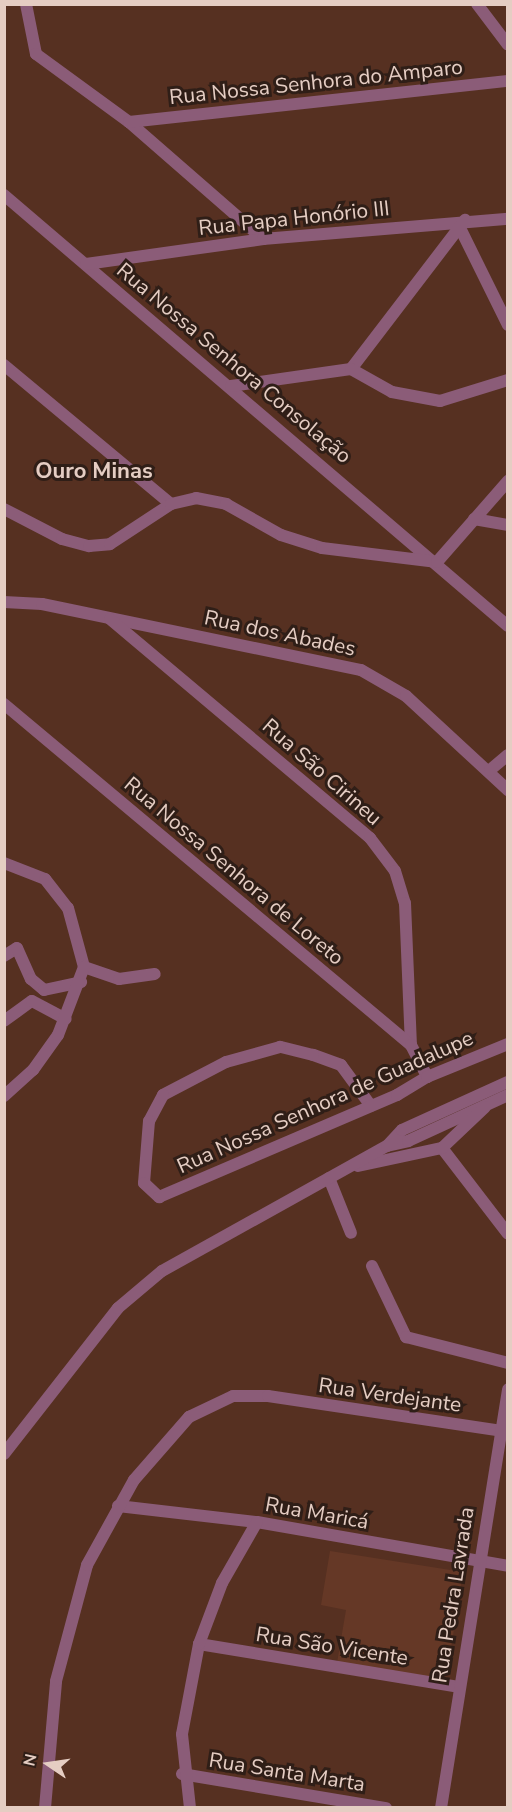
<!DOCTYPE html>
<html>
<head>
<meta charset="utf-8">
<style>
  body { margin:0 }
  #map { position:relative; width:512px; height:1812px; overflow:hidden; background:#563021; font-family:"Nunito Sans",sans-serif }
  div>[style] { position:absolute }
  .built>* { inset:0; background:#653826 }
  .minor>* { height:12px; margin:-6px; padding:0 6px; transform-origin:6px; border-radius:6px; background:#8b5c78 }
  span { translate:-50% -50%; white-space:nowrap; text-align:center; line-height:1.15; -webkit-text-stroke:6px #2f1e17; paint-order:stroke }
  .street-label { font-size:21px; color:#e5cdc3 }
  .neighbourhood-label { font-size:22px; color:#e5cdc3; font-weight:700 }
  .frame { position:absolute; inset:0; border:6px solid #e5cdc3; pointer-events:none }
  .north { position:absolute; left:18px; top:1734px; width:60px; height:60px; -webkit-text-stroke:4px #2f1e17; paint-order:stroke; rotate:283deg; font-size:16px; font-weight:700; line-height:24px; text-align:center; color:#e5cdc3 }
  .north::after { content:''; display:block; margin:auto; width:21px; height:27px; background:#e5cdc3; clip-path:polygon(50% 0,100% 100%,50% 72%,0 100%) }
</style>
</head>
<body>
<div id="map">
  <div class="built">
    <i style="clip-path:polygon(330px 1551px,463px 1572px,446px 1680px,337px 1663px,346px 1610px,321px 1605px)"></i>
  </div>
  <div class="minor">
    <i style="left:26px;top:4px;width:51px;rotate:78.7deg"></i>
    <i style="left:36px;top:54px;width:115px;rotate:36.2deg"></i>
    <i style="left:129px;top:122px;width:178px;rotate:41.1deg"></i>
    <i style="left:477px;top:4px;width:51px;rotate:52.9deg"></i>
    <i style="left:129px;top:122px;width:381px;rotate:-6.2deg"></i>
    <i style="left:4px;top:195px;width:663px;rotate:40.54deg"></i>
    <i style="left:461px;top:230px;width:106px;rotate:63.7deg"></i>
    <i style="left:86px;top:264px;width:179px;rotate:-8deg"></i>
    <i style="left:263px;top:239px;width:246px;rotate:-4.7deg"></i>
    <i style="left:4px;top:365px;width:217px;rotate:39.8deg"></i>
    <i style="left:351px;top:369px;width:188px;rotate:-52.6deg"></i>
    <i style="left:231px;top:386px;width:121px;rotate:-8.1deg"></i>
    <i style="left:351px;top:369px;width:47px;rotate:29.3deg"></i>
    <i style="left:392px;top:392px;width:49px;rotate:10.6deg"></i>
    <i style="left:440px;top:401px;width:71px;rotate:-17.2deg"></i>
    <i style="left:4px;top:509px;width:65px;rotate:27.3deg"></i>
    <i style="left:62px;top:539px;width:28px;rotate:15deg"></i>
    <i style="left:89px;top:546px;width:21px;rotate:-5deg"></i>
    <i style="left:110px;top:544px;width:73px;rotate:-33.3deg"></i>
    <i style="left:171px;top:504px;width:26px;rotate:-13deg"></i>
    <i style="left:196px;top:498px;width:31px;rotate:11deg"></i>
    <i style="left:226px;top:504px;width:63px;rotate:29.4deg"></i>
    <i style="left:281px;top:535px;width:43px;rotate:17.6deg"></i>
    <i style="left:322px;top:548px;width:116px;rotate:6.9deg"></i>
    <i style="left:474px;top:519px;width:35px;rotate:10deg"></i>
    <i style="left:437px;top:562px;width:108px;rotate:-48.8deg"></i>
    <i style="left:4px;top:602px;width:38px;rotate:3deg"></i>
    <i style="left:42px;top:604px;width:326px;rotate:11.7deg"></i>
    <i style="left:361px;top:670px;width:52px;rotate:30deg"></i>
    <i style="left:406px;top:696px;width:139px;rotate:42.7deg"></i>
    <i style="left:110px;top:619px;width:340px;rotate:40.1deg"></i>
    <i style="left:370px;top:838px;width:41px;rotate:52.9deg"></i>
    <i style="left:395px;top:871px;width:34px;rotate:73deg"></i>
    <i style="left:405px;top:903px;width:142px;rotate:87.6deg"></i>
    <i style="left:4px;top:704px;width:531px;rotate:39.96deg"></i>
    <i style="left:411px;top:1045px;width:36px;rotate:63deg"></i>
    <i style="left:490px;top:770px;width:23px;rotate:-40deg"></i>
    <i style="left:4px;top:863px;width:44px;rotate:21.3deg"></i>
    <i style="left:45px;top:879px;width:37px;rotate:52deg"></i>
    <i style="left:68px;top:908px;width:61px;rotate:74.8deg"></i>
    <i style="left:84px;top:967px;width:37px;rotate:19deg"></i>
    <i style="left:119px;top:979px;width:36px;rotate:-8deg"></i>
    <i style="left:4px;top:956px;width:15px;rotate:-32deg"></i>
    <i style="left:17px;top:948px;width:34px;rotate:66deg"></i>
    <i style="left:31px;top:979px;width:17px;rotate:40deg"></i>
    <i style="left:44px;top:990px;width:38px;rotate:-12deg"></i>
    <i style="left:4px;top:1021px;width:34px;rotate:-36deg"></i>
    <i style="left:32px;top:1001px;width:38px;rotate:28deg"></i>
    <i style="left:4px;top:1096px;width:39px;rotate:-42deg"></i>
    <i style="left:33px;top:1070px;width:43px;rotate:-54.5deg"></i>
    <i style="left:58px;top:1035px;width:73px;rotate:-69.1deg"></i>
    <i style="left:371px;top:1106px;width:51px;rotate:-126.2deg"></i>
    <i style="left:341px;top:1065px;width:30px;rotate:-160deg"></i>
    <i style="left:313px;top:1055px;width:34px;rotate:-166deg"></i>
    <i style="left:280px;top:1047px;width:56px;rotate:164.5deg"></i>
    <i style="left:226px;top:1062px;width:71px;rotate:152.4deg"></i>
    <i style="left:163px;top:1095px;width:30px;rotate:118deg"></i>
    <i style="left:149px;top:1121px;width:62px;rotate:94.6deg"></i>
    <i style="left:144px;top:1183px;width:21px;rotate:43deg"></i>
    <i style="left:159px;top:1197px;width:259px;rotate:-23.2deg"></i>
    <i style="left:397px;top:1095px;width:35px;rotate:-31deg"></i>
    <i style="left:427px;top:1077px;width:87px;rotate:-22.2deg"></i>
    <i style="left:387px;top:1146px;width:22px;rotate:-13deg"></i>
    <i style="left:408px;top:1141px;width:110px;rotate:-24.7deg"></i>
    <i style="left:442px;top:1148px;width:108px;rotate:52.5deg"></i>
    <i style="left:358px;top:1166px;width:86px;rotate:-12.1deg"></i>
    <i style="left:442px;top:1148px;width:59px;rotate:-43.6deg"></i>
    <i style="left:329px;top:1178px;width:59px;rotate:68.2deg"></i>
    <i style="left:372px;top:1266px;width:79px;rotate:64.4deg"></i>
    <i style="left:406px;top:1337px;width:105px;rotate:14.3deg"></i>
    <i style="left:4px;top:1454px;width:185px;rotate:-52deg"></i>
    <i style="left:118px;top:1308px;width:57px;rotate:-40.1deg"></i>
    <i style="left:162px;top:1271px;width:257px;rotate:-29.1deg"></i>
    <i style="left:387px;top:1146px;width:22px;rotate:-47deg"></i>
    <i style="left:402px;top:1130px;width:116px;rotate:-24.4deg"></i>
    <i style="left:118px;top:1506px;width:140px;rotate:6.6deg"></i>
    <i style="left:257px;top:1522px;width:255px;rotate:9.9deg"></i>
    <i style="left:199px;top:1644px;width:263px;rotate:9.4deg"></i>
    <i style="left:182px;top:1774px;width:207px;rotate:9.5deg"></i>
    <i style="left:45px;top:1808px;width:127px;rotate:-85deg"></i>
    <i style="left:56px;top:1681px;width:120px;rotate:-75deg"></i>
    <i style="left:87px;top:1565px;width:97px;rotate:-61.1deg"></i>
    <i style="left:134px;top:1480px;width:84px;rotate:-48.9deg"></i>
    <i style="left:189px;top:1417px;width:49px;rotate:-25.5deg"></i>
    <i style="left:233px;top:1396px;width:35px"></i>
    <i style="left:268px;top:1396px;width:243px;rotate:8.5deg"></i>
    <i style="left:190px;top:1808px;width:74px;rotate:-96.2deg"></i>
    <i style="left:182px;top:1734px;width:92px;rotate:-79.3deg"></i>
    <i style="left:199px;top:1644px;width:65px;rotate:-69.3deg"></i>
    <i style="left:222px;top:1583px;width:70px;rotate:-60.2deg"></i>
    <i style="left:441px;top:1808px;width:424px;rotate:-80.9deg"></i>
  </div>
  <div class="street-label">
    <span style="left:316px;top:82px;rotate:-6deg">Rua Nossa Senhora do Amparo</span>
    <span style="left:294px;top:218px;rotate:-6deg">Rua Papa Honório III</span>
    <span style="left:234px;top:363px;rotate:40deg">Rua Nossa Senhora Consolação</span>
    <span style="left:280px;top:633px;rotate:12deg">Rua dos Abades</span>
    <span style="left:322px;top:772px;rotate:41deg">Rua São Cirineu</span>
    <span style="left:234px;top:871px;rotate:40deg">Rua Nossa Senhora de Loreto</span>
    <span style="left:325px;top:1102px;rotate:-24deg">Rua Nossa Senhora de Guadalupe</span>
    <span style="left:390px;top:1395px;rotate:8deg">Rua Verdejante</span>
    <span style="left:317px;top:1513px;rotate:10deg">Rua Maricá</span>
    <span style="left:453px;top:1595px;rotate:-81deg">Rua Pedra Lavrada</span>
    <span style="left:332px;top:1646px;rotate:9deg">Rua São Vicente</span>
    <span style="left:287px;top:1772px;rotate:9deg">Rua Santa Marta</span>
  </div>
  <div class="neighbourhood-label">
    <span style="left:94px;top:472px">Ouro Minas</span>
  </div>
  <div class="frame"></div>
  <div class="north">N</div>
</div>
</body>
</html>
